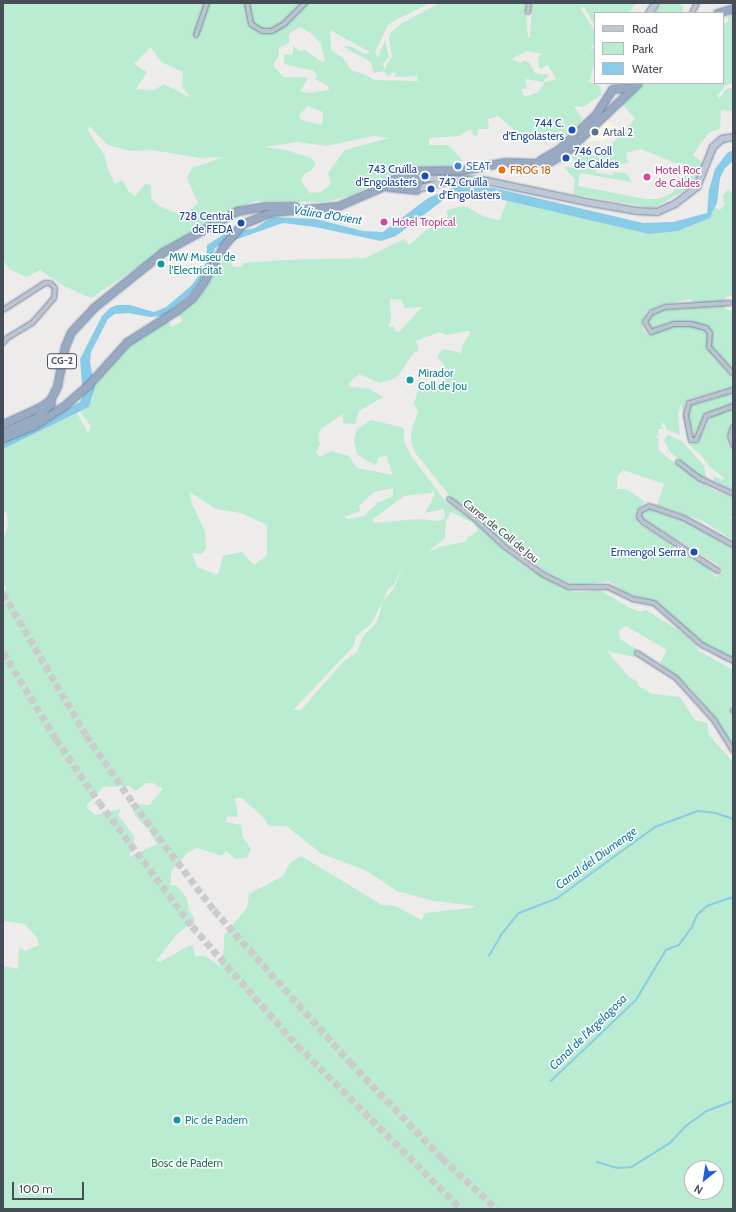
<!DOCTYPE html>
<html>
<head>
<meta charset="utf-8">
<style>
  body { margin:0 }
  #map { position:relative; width:736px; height:1212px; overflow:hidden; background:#eeebeb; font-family:Cabin,sans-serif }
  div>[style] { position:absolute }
  .commercial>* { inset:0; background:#faf5e3 }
  .green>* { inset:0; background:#baecd1 }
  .water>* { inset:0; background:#88cce7 }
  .stream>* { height:1.5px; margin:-0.75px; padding:0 0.75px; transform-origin:0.75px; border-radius:0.75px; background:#88cce7 }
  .trunk-tunnel>* { height:7px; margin-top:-3.5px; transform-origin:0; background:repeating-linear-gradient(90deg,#cccbce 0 7px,transparent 0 10.5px) }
  .roads { filter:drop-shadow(0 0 1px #7085a5) drop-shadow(0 0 1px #7085a5) }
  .minor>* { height:4px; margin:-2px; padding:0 2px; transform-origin:2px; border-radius:2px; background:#bdc4cd }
  .secondary>* { height:6px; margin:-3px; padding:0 3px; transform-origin:3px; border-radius:3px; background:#bec7d4 }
  .trunk>* { height:7px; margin:-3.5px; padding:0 3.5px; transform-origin:3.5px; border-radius:3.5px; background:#98a9c2 }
  .dots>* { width:11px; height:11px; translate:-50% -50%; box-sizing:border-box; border:2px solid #fff; border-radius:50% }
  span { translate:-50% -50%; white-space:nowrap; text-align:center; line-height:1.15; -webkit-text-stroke:3px #fff; paint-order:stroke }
  .shield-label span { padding:1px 3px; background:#fff; border:1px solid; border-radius:3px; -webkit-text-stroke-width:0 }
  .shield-label { font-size:10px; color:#454d58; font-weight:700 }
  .transit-label { font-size:11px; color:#164399 }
  .right { translate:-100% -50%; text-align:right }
  .left { translate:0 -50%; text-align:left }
  .service-label { font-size:11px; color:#4e5e75 }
  .shop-label { font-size:11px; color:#366cbe }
  .food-label { font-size:11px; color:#c56008 }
  .hotel-label { font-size:11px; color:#b23c85 }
  .culture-label { font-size:11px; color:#0d838f }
  .street-label { font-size:11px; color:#454d58 }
  .park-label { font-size:11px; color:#1a744e }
  .water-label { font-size:12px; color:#12769e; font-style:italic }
  .frame { position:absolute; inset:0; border:4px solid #454d58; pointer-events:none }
  .legend { position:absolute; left:594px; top:12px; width:130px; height:72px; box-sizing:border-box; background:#fff; border:1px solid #b5b8bc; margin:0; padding:5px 7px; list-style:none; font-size:12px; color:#454d58 }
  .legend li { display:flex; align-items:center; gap:8px; height:20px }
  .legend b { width:20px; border:1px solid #b5b8bc }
  .north { position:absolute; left:684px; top:1160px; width:40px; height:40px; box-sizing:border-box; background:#fff; border:1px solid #b5b8bc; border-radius:50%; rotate:210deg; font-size:11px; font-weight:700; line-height:16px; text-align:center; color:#454d58 }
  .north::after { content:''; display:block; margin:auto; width:14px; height:18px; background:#2061d3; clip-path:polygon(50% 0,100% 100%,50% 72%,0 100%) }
  .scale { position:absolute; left:12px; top:1182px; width:72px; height:18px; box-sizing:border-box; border:2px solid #454d58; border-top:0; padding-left:5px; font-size:12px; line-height:14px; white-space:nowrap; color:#454d58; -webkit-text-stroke:3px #fff; paint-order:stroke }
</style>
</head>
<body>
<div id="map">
  <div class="commercial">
    <i style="clip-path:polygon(606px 118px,618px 130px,603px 141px,590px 141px,578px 145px)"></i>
  </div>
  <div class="green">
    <i style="clip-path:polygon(evenodd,3px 3px,430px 3px,392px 22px,387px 27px,375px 52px,378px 58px,385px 40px,389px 58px,383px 63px,384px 70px,392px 56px,389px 38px,391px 32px,402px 23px,440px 3px,525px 3px,528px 37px,530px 38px,532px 3px,636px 3px,629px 13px,595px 13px,595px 26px,584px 7px,580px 8px,595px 31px,595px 45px,588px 50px,595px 47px,595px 59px,590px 81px,585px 80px,600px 86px,601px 95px,583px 107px,574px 106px,583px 120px,560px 141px,515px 131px,498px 116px,488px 119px,489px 129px,478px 129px,478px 135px,474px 136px,470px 129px,459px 136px,429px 138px,429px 145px,448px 145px,460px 157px,464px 166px,411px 167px,352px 195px,325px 202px,255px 201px,188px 234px,91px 298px,64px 286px,40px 270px,26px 277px,9px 269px,3px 260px,3px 3px,300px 27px,312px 34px,321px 44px,325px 61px,322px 62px,305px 50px,299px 51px,293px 46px,293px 53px,291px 55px,284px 54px,284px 64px,314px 71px,317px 75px,315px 79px,328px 86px,329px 90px,308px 93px,300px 91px,307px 80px,307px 77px,284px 77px,273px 66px,279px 55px,279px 48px,289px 43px,289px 34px,300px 27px,3px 3px,330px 30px,370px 52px,365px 54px,352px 47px,342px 46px,371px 62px,374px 73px,384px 71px,388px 76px,394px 72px,396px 73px,394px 76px,398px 77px,417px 76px,418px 81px,374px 80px,366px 75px,351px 70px,343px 58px,331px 50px,330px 30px,3px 3px,151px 47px,161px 62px,183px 72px,182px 87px,191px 98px,164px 84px,154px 90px,136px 89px,147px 72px,134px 64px,151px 47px,3px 3px,527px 51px,542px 54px,538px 57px,539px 66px,540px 69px,548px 65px,556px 79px,545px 82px,538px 92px,525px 97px,521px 90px,527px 88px,525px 79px,543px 82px,549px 75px,535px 73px,530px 63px,524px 60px,521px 63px,511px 59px,527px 51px,3px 3px,308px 106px,323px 112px,322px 125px,301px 120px,299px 115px,308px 106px,3px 3px,89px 126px,108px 145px,130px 151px,151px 150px,201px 158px,224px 157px,192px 168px,187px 178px,198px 203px,185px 215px,176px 213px,159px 206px,151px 198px,151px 185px,145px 184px,135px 196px,129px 192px,122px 180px,115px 184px,108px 170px,105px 156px,88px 131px,89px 126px,3px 3px,373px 136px,389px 138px,345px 150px,328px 173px,331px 184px,321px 192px,310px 193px,301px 181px,305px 173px,312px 170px,316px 163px,311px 158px,286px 150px,264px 147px,297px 142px,327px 146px,373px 136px)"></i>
    <i style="clip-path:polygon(663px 3px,679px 3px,684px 9px,680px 13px,654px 13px)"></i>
    <i style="clip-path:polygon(733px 14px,733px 83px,726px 85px,717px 96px,720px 98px,725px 90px,733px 87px,733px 111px,721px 110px,720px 129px,710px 132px,700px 144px,693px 155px,704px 164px,698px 176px,687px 189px,654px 208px,573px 194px,575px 180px,564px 167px,596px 168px,597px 173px,613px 175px,614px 172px,626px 173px,632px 182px,637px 183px,580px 173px,578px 186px,646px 199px,658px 199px,672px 193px,681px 180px,692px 170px,687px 164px,680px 165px,641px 149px,626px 153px,628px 163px,618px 164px,616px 161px,600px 159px,596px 163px,580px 162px,569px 157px,586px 150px,592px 156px,609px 156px,609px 147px,635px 119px,622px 104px,644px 83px,723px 83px,723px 25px,729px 21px,727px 16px)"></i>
    <i style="clip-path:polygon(evenodd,728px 189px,733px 194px,733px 296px,726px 297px,723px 301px,694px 303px,690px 299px,661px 305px,646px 312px,642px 322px,644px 332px,649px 335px,674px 326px,699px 327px,705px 330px,708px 333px,708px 350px,733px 379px,733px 387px,691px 398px,684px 403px,684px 409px,688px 437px,692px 444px,699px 441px,711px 416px,733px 409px,733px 423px,726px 438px,728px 445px,733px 449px,733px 491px,714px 480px,713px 475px,722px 480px,724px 478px,709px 466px,701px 455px,689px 445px,681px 404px,678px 414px,680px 435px,667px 430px,664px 423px,660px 424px,663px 429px,658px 429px,659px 435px,654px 436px,659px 439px,658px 450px,680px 467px,711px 489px,733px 498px,733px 517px,728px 517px,733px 519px,733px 540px,703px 521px,657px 505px,664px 484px,623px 470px,617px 477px,617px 489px,626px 489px,645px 502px,635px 512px,639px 524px,710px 569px,714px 576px,717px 577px,723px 572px,718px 565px,647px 521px,643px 517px,644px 512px,650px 509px,689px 523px,733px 549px,733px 658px,699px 640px,656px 602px,626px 593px,609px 581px,578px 586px,552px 576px,503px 541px,453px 500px,416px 454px,412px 446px,411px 432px,418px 412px,414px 403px,420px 385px,433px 388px,440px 385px,445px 370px,443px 363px,437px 357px,443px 349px,461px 353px,463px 344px,471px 332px,468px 331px,446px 335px,440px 332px,416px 341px,419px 351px,414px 352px,398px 376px,391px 380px,380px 383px,359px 374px,350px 382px,349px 387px,370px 389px,383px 397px,359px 411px,355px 424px,343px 423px,343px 414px,322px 428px,318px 434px,320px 444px,316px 453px,320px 457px,331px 451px,349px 456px,357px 468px,393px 475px,386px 455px,378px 458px,376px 465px,367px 461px,357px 454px,354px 440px,357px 429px,371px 420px,401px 427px,404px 429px,404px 442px,412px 457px,446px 502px,475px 522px,502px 549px,526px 567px,567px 590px,576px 592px,600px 590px,630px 608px,641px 612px,646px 610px,681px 632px,697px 645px,697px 650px,733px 670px,733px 700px,730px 709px,733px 719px,733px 745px,723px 728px,727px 725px,722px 728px,691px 688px,660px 663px,667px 650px,626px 626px,619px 630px,620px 639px,638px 650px,634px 657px,607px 651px,628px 676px,638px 682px,637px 685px,652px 694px,680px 697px,695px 720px,707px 723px,709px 735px,733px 762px,733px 1209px,3px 1209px,3px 966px,18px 969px,19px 948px,25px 951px,39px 945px,37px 938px,25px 924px,3px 921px,3px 592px,7px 588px,3px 584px,3px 539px,8px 527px,7px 513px,3px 511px,3px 449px,77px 413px,88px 433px,91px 426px,80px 412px,88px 407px,93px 399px,94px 384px,132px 344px,168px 321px,172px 327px,182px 321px,179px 315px,206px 289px,224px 257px,234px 267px,241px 267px,243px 263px,283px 260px,365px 258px,404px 239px,409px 245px,425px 231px,448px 217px,446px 211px,454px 208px,464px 206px,485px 217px,500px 220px,507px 201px,572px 216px,678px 231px,710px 218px,715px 208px,720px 210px,724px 205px,723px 196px,728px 189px,390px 299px,401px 300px,405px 308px,422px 307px,400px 331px,396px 332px,394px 327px,388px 326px,391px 322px,390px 299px,728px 189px,393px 488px,393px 496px,377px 503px,364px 516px,347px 519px,344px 517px,360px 511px,359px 506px,374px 492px,393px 488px,728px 189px,433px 490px,435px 494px,425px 513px,444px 509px,445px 518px,439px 521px,418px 519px,373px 523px,373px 519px,404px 496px,431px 493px,433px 490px,728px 189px,190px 492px,216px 509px,241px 513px,267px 525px,267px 555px,254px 565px,242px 552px,223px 556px,218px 575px,197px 567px,192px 553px,202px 554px,206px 548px,205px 532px,191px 501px,190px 492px,728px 189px,451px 512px,474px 523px,478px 531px,468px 537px,466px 542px,442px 546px,427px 553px,445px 538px,446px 521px,451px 512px,728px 189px,405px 562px,394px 588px,383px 601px,377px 622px,364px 635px,357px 652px,344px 661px,301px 710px,293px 710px,353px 647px,356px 636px,371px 624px,388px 590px,395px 583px,405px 562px,728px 189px,146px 783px,153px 783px,163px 789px,149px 805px,130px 804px,136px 817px,148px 829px,157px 844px,129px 857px,135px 837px,118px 815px,121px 809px,95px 815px,86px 806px,103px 787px,129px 786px,135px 791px,146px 783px,728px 189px,235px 798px,242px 798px,263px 817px,269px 826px,286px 826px,322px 854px,365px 870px,397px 891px,434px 901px,475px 906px,471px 908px,425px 913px,422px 920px,395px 906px,382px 905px,301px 856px,290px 863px,283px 876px,249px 894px,247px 908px,224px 935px,224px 949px,220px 966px,205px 956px,195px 956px,193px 946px,190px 945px,160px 962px,156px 961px,178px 933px,195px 920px,189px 910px,187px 898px,177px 886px,170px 885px,172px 870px,187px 853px,197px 848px,222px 856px,226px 851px,236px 859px,247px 858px,251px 849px,243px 837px,241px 825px,226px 822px,227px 816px,238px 817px,235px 798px,728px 189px,692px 1168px,716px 1168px,716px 1192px,692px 1192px,692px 1168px)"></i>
    <i style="clip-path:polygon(723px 306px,727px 310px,733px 310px,733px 370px,711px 345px,712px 333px,706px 325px,690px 322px,669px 322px,654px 329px,649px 324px,651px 317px,663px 310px)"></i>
    <i style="clip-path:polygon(733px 393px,733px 404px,707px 412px,693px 436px,688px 412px,690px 406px)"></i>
    <i style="clip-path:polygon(668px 435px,682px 441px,704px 466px,706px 477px,702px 478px,669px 451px,664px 440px)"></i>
  </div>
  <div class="water">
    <i style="clip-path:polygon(733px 150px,733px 161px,725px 168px,720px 178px,717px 203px,710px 218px,678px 231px,649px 234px,487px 196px,456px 195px,442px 201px,396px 236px,381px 241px,315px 227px,283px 223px,223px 244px,215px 248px,210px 266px,191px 293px,164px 316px,150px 317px,128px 313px,115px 314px,108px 319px,91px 352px,90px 362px,95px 388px,89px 407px,3px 449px,3px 442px,80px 402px,83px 396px,80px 359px,102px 316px,110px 308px,117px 305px,130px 305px,154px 312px,166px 307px,191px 286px,201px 273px,206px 263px,207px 245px,226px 233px,255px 228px,272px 217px,316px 219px,363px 231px,383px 232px,428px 198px,460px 185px,494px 188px,643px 223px,673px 222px,707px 213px,709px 190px,715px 169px,727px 153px)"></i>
  </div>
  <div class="stream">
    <i style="left:489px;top:956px;width:24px;rotate:-60deg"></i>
    <i style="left:501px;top:935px;width:28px;rotate:-51deg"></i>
    <i style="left:519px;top:913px;width:40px;rotate:-21deg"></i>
    <i style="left:556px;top:899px;width:122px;rotate:-36deg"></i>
    <i style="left:655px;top:827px;width:46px;rotate:-20.4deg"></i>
    <i style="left:698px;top:811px;width:18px;rotate:6deg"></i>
    <i style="left:716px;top:813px;width:18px;rotate:19deg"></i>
    <i style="left:551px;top:1081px;width:117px;rotate:-43.6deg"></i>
    <i style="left:636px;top:1000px;width:58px;rotate:-59deg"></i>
    <i style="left:666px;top:950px;width:14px;rotate:-21deg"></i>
    <i style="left:679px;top:945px;width:22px;rotate:-54deg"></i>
    <i style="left:692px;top:927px;width:13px;rotate:-67deg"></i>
    <i style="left:697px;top:915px;width:13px;rotate:-42deg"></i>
    <i style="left:707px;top:906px;width:28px;rotate:-19deg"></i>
    <i style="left:597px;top:1162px;width:22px;rotate:16deg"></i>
    <i style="left:618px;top:1168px;width:14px;rotate:-4deg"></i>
    <i style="left:632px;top:1167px;width:45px;rotate:-32.3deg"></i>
    <i style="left:670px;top:1143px;width:23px;rotate:-47deg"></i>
    <i style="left:686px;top:1126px;width:26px;rotate:-36deg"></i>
    <i style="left:707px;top:1111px;width:28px;rotate:-21deg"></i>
  </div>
  <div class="trunk-tunnel">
    <i style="left:3px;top:593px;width:164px;rotate:59.7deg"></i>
    <i style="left:86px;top:735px;width:83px;rotate:55.3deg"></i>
    <i style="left:133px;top:803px;width:134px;rotate:52.9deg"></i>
    <i style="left:214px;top:910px;width:204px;rotate:48.2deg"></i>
    <i style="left:350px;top:1062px;width:133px;rotate:46.2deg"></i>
    <i style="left:442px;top:1158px;width:75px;rotate:42.8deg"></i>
    <i style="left:3px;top:652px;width:102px;rotate:58.7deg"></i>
    <i style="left:56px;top:739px;width:76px;rotate:55.7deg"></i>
    <i style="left:99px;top:802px;width:155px;rotate:53.1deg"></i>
    <i style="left:192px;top:926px;width:159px;rotate:48.6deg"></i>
    <i style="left:297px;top:1045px;width:232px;rotate:45deg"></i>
  </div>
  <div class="roads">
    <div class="minor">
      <i style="left:247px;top:3px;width:21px;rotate:79deg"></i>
      <i style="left:251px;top:24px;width:13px;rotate:32deg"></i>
      <i style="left:262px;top:31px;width:10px"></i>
      <i style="left:272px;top:31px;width:14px;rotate:-30deg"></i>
      <i style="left:284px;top:24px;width:30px;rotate:-45deg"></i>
      <i style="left:528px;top:12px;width:9px;rotate:-84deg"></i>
      <i style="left:692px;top:13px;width:11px;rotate:-63deg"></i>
      <i style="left:196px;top:35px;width:34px;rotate:-71deg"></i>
      <i style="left:730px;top:303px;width:65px;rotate:176.5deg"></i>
      <i style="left:665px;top:307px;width:15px;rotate:157deg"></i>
      <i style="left:651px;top:313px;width:11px;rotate:124deg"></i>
      <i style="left:645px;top:322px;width:12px;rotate:59deg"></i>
      <i style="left:651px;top:332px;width:24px;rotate:-19deg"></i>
      <i style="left:674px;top:324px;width:17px"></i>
      <i style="left:691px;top:324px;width:16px;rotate:15deg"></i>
      <i style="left:706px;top:328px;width:6px;rotate:51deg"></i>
      <i style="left:710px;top:333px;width:14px;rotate:94deg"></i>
      <i style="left:709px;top:347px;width:36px;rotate:48deg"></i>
      <i style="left:3px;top:310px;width:50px;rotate:-32.7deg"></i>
      <i style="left:45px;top:283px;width:5px"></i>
      <i style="left:50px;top:283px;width:7px;rotate:45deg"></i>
      <i style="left:55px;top:288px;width:10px;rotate:96deg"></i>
      <i style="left:54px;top:298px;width:33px;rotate:131deg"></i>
      <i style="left:32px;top:323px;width:29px;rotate:149deg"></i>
      <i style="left:7px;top:338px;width:6px;rotate:129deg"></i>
      <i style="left:733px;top:390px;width:46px;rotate:163.5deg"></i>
      <i style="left:689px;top:403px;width:12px;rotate:104deg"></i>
      <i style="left:686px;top:415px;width:25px;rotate:79deg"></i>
      <i style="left:691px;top:440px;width:5px"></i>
      <i style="left:696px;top:440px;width:26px;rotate:-67deg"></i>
      <i style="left:706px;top:416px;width:29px;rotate:-20deg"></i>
      <i style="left:733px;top:427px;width:10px;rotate:107deg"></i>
      <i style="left:730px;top:437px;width:9px;rotate:69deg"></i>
      <i style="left:678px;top:462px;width:26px;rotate:37deg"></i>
      <i style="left:699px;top:478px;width:38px;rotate:25deg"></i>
      <i style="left:449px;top:499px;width:30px;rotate:37deg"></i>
      <i style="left:473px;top:517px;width:44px;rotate:43.2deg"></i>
      <i style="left:505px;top:547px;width:48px;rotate:35.7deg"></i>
      <i style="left:544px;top:575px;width:28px;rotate:26deg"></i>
      <i style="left:569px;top:587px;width:39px"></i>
      <i style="left:608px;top:587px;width:28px;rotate:26deg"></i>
      <i style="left:633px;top:599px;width:21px;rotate:11deg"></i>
      <i style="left:654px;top:603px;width:64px;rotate:41.2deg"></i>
      <i style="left:702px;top:645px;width:35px;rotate:27deg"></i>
      <i style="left:718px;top:571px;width:90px;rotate:-146.8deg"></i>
      <i style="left:643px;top:522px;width:6px;rotate:-129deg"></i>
      <i style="left:639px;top:517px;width:6px;rotate:-81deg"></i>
      <i style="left:640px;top:511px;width:10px;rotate:-29deg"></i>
      <i style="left:649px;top:506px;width:37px;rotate:19deg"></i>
      <i style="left:684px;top:518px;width:56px;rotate:28.9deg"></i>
      <i style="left:637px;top:653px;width:46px;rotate:32.7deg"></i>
      <i style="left:676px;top:678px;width:57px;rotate:47.9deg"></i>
      <i style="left:714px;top:720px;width:36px;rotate:58deg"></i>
      <i style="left:733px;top:710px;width:1px;rotate:90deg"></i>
    </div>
    <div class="secondary">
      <i style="left:649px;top:13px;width:12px;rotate:-55deg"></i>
      <i style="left:418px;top:178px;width:64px;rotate:1.8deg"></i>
      <i style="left:482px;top:180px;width:106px;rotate:11.9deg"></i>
      <i style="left:586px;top:202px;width:52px;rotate:10deg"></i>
      <i style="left:637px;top:211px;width:20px;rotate:3deg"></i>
      <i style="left:657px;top:212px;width:20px;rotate:-24deg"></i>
      <i style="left:675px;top:204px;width:28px;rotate:-38deg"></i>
      <i style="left:697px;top:187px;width:43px;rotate:-68.2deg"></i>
      <i style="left:713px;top:147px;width:12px;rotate:-42deg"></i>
      <i style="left:722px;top:139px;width:11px;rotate:-10deg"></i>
      <i style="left:417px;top:189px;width:32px;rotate:-14deg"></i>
    </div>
    <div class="trunk">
      <i style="left:717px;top:13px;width:17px;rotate:-17deg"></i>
      <i style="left:540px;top:160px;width:22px;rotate:-30deg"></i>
      <i style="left:559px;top:149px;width:51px;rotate:-43.4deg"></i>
      <i style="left:596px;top:114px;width:30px;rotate:-57deg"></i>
      <i style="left:612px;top:89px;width:20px;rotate:-6deg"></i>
      <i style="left:385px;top:183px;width:30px;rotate:-24deg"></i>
      <i style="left:412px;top:171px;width:51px;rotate:-1.1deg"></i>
      <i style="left:463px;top:170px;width:43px;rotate:-10.8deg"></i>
      <i style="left:505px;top:162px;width:31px;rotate:2deg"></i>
      <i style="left:536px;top:163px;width:15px;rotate:-8deg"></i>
      <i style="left:551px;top:161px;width:19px;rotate:-32deg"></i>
      <i style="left:567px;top:151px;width:98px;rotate:-43.8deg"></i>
      <i style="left:389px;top:187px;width:27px;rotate:6deg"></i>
      <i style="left:416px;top:190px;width:10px;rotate:-73deg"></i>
      <i style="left:419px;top:180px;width:10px;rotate:-156deg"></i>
      <i style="left:36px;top:418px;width:21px;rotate:-45deg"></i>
      <i style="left:3px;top:424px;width:41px;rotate:-24.7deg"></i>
      <i style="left:40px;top:407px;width:12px;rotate:-35deg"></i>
      <i style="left:50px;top:400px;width:16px;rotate:-63deg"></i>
      <i style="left:57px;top:386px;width:41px;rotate:-78.7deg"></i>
      <i style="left:65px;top:346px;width:15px;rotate:-67deg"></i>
      <i style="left:71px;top:332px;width:33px;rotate:-47deg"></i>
      <i style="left:93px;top:308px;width:90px;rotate:-38.7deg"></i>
      <i style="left:163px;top:252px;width:85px;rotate:-29deg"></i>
      <i style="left:237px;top:211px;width:28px;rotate:-10deg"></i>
      <i style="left:265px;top:206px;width:30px"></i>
      <i style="left:3px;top:432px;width:39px;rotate:-24deg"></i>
      <i style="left:3px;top:438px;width:32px;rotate:-22deg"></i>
      <i style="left:33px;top:426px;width:38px;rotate:-33deg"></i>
      <i style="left:65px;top:405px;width:32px;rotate:-41deg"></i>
      <i style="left:89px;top:384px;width:57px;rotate:-47.9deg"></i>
      <i style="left:127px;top:342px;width:59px;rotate:-32.6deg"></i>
      <i style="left:177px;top:310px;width:19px;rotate:-39deg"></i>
      <i style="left:192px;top:298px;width:19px;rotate:-54deg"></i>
      <i style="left:203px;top:283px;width:43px;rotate:-61.1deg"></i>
      <i style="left:224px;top:245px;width:28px;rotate:-49deg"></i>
      <i style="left:242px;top:224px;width:32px;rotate:-22deg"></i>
      <i style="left:272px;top:212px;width:66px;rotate:-5.2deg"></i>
      <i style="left:338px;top:206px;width:88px;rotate:-23.4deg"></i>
    </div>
  </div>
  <div class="dots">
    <i style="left:572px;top:130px;background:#1a4fb4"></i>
    <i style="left:595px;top:132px;background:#5c6f8a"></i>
    <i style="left:566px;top:158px;background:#1a4fb4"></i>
    <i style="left:458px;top:166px;background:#3f7fe0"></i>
    <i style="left:502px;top:170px;background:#e8710a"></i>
    <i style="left:425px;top:176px;background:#1a4fb4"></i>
    <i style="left:647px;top:177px;background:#d1479c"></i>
    <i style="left:431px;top:189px;background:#1a4fb4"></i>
    <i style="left:384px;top:222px;background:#d1479c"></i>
    <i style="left:241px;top:223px;background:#1a4fb4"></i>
    <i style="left:161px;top:264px;background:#0f9aa8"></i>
    <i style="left:410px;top:380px;background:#0f9aa8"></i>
    <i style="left:694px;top:552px;background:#1a4fb4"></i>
    <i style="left:177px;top:1120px;background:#0f9aa8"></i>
  </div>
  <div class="shield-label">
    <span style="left:62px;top:361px">CG-2</span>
  </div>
  <div class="transit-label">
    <span class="right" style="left:564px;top:130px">744 C.<br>d'Engolasters</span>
    <span class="left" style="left:574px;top:158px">746 Coll<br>de Caldes</span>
    <span class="right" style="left:417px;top:176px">743 Cruïlla<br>d'Engolasters</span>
    <span class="left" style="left:439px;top:189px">742 Cruïlla<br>d'Engolasters</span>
    <span class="right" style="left:233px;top:223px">728 Central<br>de FEDA</span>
    <span class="right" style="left:686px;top:552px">Ermengol Serrra</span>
  </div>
  <div class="service-label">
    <span class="left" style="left:603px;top:132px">Artal 2</span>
  </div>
  <div class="shop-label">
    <span class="left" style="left:466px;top:166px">SEAT</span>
  </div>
  <div class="food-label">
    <span class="left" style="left:510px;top:170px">FROG 18</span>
  </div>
  <div class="hotel-label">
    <span class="left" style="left:655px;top:177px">Hotel Roc<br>de Caldes</span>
    <span class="left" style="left:392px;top:222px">Hotel Tropical</span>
  </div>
  <div class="culture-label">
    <span class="left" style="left:169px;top:264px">MW Museu de<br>l'Electricitat</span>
    <span class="left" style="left:418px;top:380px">Mirador<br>Coll de Jou</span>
    <span class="left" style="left:185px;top:1120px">Pic de Padern</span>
  </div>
  <div class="street-label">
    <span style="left:501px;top:531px;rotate:39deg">Carrer de Coll de Jou</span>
  </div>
  <div class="park-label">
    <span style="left:187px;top:1163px">Bosc de Padern</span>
  </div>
  <div class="water-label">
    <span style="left:328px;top:215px;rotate:9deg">Valira d'Orient</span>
    <span style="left:596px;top:858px;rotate:-36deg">Canal del Diumenge</span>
    <span style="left:588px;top:1032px;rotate:-44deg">Canal de l'Argelagosa</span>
  </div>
  <div class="frame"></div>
  <ul class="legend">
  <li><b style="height:5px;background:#bec7d4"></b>Road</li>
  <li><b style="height:11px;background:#baecd1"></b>Park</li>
  <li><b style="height:11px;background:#88cce7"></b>Water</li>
  </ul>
  <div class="north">N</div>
  <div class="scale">100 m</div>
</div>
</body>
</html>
